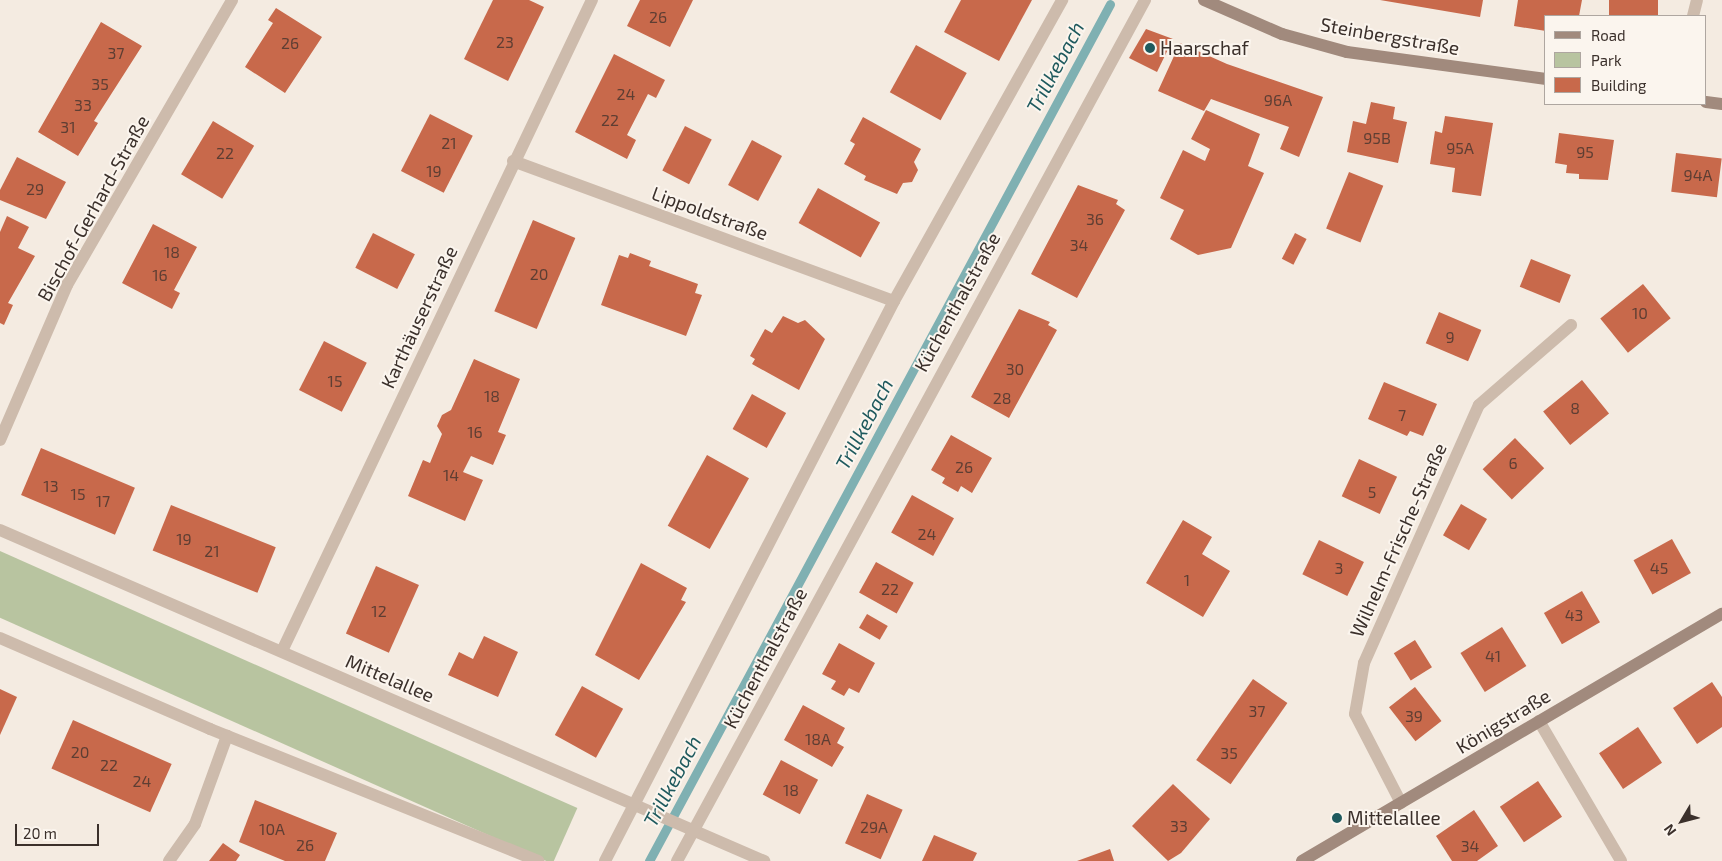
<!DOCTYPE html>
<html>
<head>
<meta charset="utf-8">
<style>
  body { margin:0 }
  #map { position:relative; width:1722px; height:861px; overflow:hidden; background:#f4ebe1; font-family:"Exo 2",sans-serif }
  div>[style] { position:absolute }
  .green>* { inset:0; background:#b8c4a0; transform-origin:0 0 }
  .stream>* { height:9px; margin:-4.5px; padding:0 4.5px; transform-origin:4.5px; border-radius:4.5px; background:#7fb0b2 }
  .building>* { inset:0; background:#c8694b; transform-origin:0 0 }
  .street>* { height:12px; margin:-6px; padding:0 6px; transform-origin:6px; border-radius:6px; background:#cdbbac }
  .secondary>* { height:12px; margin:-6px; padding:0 6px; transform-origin:6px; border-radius:6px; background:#a18a7d }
  .dots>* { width:14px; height:14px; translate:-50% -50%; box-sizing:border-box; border:2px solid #fbf5ee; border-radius:50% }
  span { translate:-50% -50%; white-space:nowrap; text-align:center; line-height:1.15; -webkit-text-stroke:4px #fbf5ee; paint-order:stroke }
  .number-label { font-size:16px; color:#5e3e33 }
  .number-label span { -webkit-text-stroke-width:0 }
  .street-label { font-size:19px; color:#3b302b }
  .poi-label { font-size:19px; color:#3b302b }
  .left { translate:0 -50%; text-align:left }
  .water-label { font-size:20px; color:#1f5a5e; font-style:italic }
  .legend { position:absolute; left:1544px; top:15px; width:162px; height:90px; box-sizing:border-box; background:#fbf5ee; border:1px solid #aea6a0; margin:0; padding:6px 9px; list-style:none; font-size:15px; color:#3b302b }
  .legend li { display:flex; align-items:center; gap:10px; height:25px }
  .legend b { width:25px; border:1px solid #aea6a0 }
  .north { position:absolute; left:1657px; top:796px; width:50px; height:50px; -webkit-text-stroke:4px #fbf5ee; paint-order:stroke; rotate:233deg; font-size:14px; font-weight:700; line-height:20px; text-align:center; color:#3b302b }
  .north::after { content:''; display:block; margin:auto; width:18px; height:22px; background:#3b302b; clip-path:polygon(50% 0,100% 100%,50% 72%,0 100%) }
  .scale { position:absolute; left:15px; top:824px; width:84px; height:22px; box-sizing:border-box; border:2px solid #3b302b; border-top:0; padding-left:6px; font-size:15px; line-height:18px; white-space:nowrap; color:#3b302b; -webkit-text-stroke:4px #fbf5ee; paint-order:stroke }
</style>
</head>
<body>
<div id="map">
  <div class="green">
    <i style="left:0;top:551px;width:632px;height:61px;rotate:24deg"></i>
  </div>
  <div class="stream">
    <i style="left:649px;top:861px;width:973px;rotate:-61.72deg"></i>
  </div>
  <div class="building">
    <i style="clip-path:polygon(493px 0,529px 0,544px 7px,508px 81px,464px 59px)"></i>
    <i style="clip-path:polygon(640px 0,693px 0,670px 47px,627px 26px)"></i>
    <i style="clip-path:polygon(961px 0,1032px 0,999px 61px,944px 32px)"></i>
    <i style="clip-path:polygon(1380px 0,1483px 0,1480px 17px)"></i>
    <i style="clip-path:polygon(1518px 0,1582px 0,1579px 16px,1546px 16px,1546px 31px,1514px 26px)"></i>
    <i style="left:1609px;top:0;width:49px;height:16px"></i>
    <i style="clip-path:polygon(276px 8px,322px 37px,285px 93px,245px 67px,273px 23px,268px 20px)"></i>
    <i style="clip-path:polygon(101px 22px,142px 46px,94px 121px,98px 123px,78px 156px,38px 132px)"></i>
    <i style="clip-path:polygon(1146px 29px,1173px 39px,1157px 72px,1129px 58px)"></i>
    <i style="clip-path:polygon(1180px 43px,1227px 64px,1323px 97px,1299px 157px,1280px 149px,1289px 127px,1211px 99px,1204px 111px,1158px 91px)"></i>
    <i style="left:916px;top:45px;width:58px;height:54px;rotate:29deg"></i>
    <i style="clip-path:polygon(614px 54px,665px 80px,656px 98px,648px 94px,627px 135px,636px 140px,627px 159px,575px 132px)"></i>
    <i style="clip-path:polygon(1371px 102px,1395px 107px,1393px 119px,1407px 122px,1398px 163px,1347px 152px,1353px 121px,1366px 124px)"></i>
    <i style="clip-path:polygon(1206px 110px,1260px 134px,1248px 166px,1264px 173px,1231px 248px,1198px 255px,1170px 239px,1184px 210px,1160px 198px,1183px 150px,1205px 161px,1210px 149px,1191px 139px)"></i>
    <i style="left:430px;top:114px;width:48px;height:64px;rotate:27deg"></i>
    <i style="clip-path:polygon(1445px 116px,1493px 123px,1481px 196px,1452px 192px,1455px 168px,1430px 164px,1435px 131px,1442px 133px)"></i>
    <i style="clip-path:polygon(863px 117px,921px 149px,914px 162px,918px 170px,912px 182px,903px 183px,897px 194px,864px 180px,866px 176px,844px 164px,855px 144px,850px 141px)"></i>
    <i style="left:213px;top:121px;width:48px;height:62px;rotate:31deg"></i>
    <i style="left:685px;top:126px;width:30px;height:50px;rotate:27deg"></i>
    <i style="clip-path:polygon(1559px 133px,1614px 140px,1608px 180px,1579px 179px,1579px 174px,1566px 173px,1567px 165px,1555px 163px)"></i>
    <i style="left:752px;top:140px;width:34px;height:51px;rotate:28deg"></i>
    <i style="left:1676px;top:153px;width:46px;height:39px;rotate:7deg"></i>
    <i style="clip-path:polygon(17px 157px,66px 182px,46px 219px,0 200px,0 190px)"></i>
    <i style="left:1349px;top:172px;width:37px;height:61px;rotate:22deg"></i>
    <i style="clip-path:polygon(1078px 185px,1118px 200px,1116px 204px,1125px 210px,1077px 298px,1031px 274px)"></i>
    <i style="left:818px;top:188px;width:71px;height:40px;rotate:29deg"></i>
    <i style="clip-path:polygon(7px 216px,29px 227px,18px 248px,35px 256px,8px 303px,13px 305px,4px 325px,0 323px,0 232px)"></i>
    <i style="left:533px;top:220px;width:46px;height:99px;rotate:23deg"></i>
    <i style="clip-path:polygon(153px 224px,197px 247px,174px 290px,180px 293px,172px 309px,122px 283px)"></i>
    <i style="left:373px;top:233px;width:47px;height:39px;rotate:27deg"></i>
    <i style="left:1295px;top:233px;width:13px;height:29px;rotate:27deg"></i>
    <i style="clip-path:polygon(630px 253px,651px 261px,649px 266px,698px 284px,695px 293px,702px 295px,686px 336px,601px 305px,619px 255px,628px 258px)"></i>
    <i style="left:1531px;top:259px;width:43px;height:30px;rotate:22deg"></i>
    <i style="left:1643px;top:284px;width:44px;height:55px;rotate:51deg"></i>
    <i style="clip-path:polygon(1019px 309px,1050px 322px,1048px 325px,1057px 330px,1009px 418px,971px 397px)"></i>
    <i style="left:1439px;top:312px;width:46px;height:34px;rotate:23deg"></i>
    <i style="clip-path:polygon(783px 316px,798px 323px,805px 320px,825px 339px,799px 390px,752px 364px,755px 359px,750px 356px,765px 329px,772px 333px)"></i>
    <i style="left:324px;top:341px;width:48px;height:55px;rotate:27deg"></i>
    <i style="clip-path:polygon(474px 359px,520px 379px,498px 432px,506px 435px,493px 465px,471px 456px,463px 472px,483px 480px,465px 521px,408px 496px,423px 460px,430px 463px,442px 434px,437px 426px,442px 415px,451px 410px)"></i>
    <i style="left:1582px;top:380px;width:43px;height:50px;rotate:51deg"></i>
    <i style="clip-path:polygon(1384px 382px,1437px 404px,1423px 436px,1410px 431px,1407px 436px,1368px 419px)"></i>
    <i style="left:752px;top:394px;width:39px;height:40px;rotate:29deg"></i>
    <i style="clip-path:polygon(951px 435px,992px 458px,972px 493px,961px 486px,958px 492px,942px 483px,945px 478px,931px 470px)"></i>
    <i style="left:1515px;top:438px;width:42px;height:45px;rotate:46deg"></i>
    <i style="left:41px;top:448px;width:102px;height:51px;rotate:23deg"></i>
    <i style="left:707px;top:455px;width:48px;height:81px;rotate:29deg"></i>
    <i style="left:1359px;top:459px;width:42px;height:41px;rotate:25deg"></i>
    <i style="left:912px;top:495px;width:48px;height:43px;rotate:29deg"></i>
    <i style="left:1461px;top:504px;width:30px;height:36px;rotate:30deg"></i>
    <i style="left:171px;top:505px;width:113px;height:49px;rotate:22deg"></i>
    <i style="clip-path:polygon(1183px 520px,1212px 537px,1202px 554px,1230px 571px,1203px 617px,1146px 583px)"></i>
    <i style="left:1672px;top:539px;width:39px;height:44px;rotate:61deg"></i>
    <i style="left:1319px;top:540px;width:50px;height:38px;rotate:26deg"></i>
    <i style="left:876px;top:562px;width:43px;height:35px;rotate:29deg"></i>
    <i style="clip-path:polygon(641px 563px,687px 588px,681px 600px,686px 602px,639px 680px,595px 655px)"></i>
    <i style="left:376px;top:566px;width:47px;height:74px;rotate:24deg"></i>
    <i style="left:1582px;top:591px;width:36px;height:44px;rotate:60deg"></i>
    <i style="left:867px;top:614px;width:24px;height:16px;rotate:30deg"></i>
    <i style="left:1502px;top:627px;width:46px;height:49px;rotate:58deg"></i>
    <i style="clip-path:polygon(484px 636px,518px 652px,498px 697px,448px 675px,459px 652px,473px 659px)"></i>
    <i style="left:1415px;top:640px;width:32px;height:25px;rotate:58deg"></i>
    <i style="clip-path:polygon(839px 643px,875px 663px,859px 693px,849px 688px,844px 696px,831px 689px,836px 681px,822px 674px)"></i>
    <i style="left:1253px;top:679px;width:42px;height:99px;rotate:35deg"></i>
    <i style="clip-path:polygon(1712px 682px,1722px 697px,1722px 727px,1697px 744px,1673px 708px)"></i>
    <i style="left:582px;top:686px;width:47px;height:56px;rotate:29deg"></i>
    <i style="left:1415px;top:687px;width:43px;height:33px;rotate:52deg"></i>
    <i style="clip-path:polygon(0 689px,17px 697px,0 735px)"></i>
    <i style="clip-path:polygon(803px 705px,845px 728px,837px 743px,844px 747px,832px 767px,784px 740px)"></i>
    <i style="left:73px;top:720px;width:108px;height:53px;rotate:24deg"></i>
    <i style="left:1638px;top:727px;width:43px;height:47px;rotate:56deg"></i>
    <i style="left:781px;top:760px;width:42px;height:39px;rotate:28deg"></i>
    <i style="left:1538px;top:781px;width:43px;height:46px;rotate:56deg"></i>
    <i style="clip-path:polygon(1173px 784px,1210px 819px,1181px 853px,1168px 861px,1132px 826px)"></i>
    <i style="left:867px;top:794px;width:39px;height:54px;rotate:24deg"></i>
    <i style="clip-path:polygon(255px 800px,337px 833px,325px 861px,285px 861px,239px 842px)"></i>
    <i style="clip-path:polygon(1474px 810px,1498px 846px,1477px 861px,1452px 861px,1436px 836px)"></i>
    <i style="clip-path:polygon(934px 835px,977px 853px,973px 861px,922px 861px)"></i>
    <i style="clip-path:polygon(223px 843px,240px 855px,236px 861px,209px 861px)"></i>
    <i style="clip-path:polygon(1110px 849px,1114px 861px,1077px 861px)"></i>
  </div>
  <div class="street">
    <i style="left:1693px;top:16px;width:16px;rotate:-76deg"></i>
    <i style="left:513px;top:161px;width:406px;rotate:20.2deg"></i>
    <i style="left:0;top:440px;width:169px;rotate:-66.6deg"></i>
    <i style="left:67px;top:285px;width:329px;rotate:-59.9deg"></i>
    <i style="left:0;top:530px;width:833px;rotate:23.42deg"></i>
    <i style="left:0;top:638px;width:229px;rotate:23.4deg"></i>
    <i style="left:210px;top:729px;width:354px;rotate:21.9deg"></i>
    <i style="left:282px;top:651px;width:721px;rotate:-64.54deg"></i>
    <i style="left:1539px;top:721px;width:162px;rotate:59.6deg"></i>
    <i style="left:1401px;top:803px;width:100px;rotate:-117.3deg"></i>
    <i style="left:1355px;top:714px;width:52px;rotate:-80deg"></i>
    <i style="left:1364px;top:663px;width:282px;rotate:-66deg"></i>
    <i style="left:1479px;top:405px;width:122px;rotate:-41deg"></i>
    <i style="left:169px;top:861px;width:45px;rotate:-54.9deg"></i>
    <i style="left:195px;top:824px;width:94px;rotate:-70deg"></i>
    <i style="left:605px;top:861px;width:630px;rotate:-62.7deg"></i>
    <i style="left:894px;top:301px;width:345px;rotate:-60.8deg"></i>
    <i style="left:677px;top:861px;width:980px;rotate:-61.47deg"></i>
  </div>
  <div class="secondary">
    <i style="left:1204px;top:0;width:85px;rotate:23.6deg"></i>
    <i style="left:1282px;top:34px;width:67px;rotate:15.5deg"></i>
    <i style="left:1347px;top:52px;width:201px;rotate:7.7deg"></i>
    <i style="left:1706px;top:102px;width:16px;rotate:7deg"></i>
    <i style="left:1302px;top:861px;width:487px;rotate:-30.5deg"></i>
  </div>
  <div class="dots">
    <i style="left:1150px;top:48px;background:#1f5a5e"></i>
    <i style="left:1337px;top:818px;background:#1f5a5e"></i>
  </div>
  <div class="number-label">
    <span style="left:658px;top:17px">26</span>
    <span style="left:505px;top:42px">23</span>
    <span style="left:290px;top:43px">26</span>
    <span style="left:116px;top:53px">37</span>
    <span style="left:100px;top:84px">35</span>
    <span style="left:626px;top:94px">24</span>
    <span style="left:1278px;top:100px">96A</span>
    <span style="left:83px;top:105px">33</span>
    <span style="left:610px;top:120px">22</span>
    <span style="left:68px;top:127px">31</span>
    <span style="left:1377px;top:138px">95B</span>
    <span style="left:449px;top:143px">21</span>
    <span style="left:1460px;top:148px">95A</span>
    <span style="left:1585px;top:152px">95</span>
    <span style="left:225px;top:153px">22</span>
    <span style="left:434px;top:171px">19</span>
    <span style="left:1698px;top:175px">94A</span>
    <span style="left:35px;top:189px">29</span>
    <span style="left:1095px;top:219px">36</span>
    <span style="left:1079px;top:245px">34</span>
    <span style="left:172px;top:252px">18</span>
    <span style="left:539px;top:274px">20</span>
    <span style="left:160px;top:275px">16</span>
    <span style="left:1640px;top:313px">10</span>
    <span style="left:1450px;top:337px">9</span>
    <span style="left:1015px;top:369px">30</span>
    <span style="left:335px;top:381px">15</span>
    <span style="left:492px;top:396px">18</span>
    <span style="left:1002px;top:398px">28</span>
    <span style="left:1575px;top:408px">8</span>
    <span style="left:1402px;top:415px">7</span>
    <span style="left:475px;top:432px">16</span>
    <span style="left:1513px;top:463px">6</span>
    <span style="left:964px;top:467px">26</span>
    <span style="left:451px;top:475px">14</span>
    <span style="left:51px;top:486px">13</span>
    <span style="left:1372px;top:492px">5</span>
    <span style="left:78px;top:494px">15</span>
    <span style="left:103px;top:501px">17</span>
    <span style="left:927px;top:534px">24</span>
    <span style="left:184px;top:539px">19</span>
    <span style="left:212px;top:551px">21</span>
    <span style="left:1339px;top:568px">3</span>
    <span style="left:1659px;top:568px">45</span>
    <span style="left:1187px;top:580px">1</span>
    <span style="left:890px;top:589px">22</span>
    <span style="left:379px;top:611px">12</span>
    <span style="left:1574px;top:615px">43</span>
    <span style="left:1493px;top:656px">41</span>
    <span style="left:1257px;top:711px">37</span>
    <span style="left:1414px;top:716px">39</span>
    <span style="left:818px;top:739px">18A</span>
    <span style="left:80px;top:752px">20</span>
    <span style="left:1229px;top:753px">35</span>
    <span style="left:109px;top:765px">22</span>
    <span style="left:142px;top:781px">24</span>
    <span style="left:791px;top:790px">18</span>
    <span style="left:1179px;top:826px">33</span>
    <span style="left:874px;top:827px">29A</span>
    <span style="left:272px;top:829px">10A</span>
    <span style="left:305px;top:845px">26</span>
    <span style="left:1470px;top:846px">34</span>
  </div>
  <div class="street-label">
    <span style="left:1390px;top:36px;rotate:10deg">Steinbergstraße</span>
    <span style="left:93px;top:208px;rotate:-61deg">Bischof-Gerhard-Straße</span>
    <span style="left:710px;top:213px;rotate:20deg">Lippoldstraße</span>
    <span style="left:957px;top:302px;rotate:-61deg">Küchenthalstraße</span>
    <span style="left:419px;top:317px;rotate:-65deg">Karthäuserstraße</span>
    <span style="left:1398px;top:540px;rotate:-66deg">Wilhelm-Frische-Straße</span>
    <span style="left:765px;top:658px;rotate:-62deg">Küchenthalstraße</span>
    <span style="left:390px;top:678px;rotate:23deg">Mittelallee</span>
    <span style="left:1503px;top:721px;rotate:-31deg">Königstraße</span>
  </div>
  <div class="poi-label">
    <span class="left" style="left:1160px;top:48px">Haarschaf</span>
    <span class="left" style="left:1347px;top:818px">Mittelallee</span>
  </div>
  <div class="water-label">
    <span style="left:1055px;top:67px;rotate:-62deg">Trillkebach</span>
    <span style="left:864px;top:424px;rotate:-62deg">Trillkebach</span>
    <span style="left:672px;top:781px;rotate:-62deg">Trillkebach</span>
  </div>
  <ul class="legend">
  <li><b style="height:6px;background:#a18a7d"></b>Road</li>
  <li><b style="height:14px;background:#b8c4a0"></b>Park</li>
  <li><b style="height:14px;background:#c8694b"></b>Building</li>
  </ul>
  <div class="north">N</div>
  <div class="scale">20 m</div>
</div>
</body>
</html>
